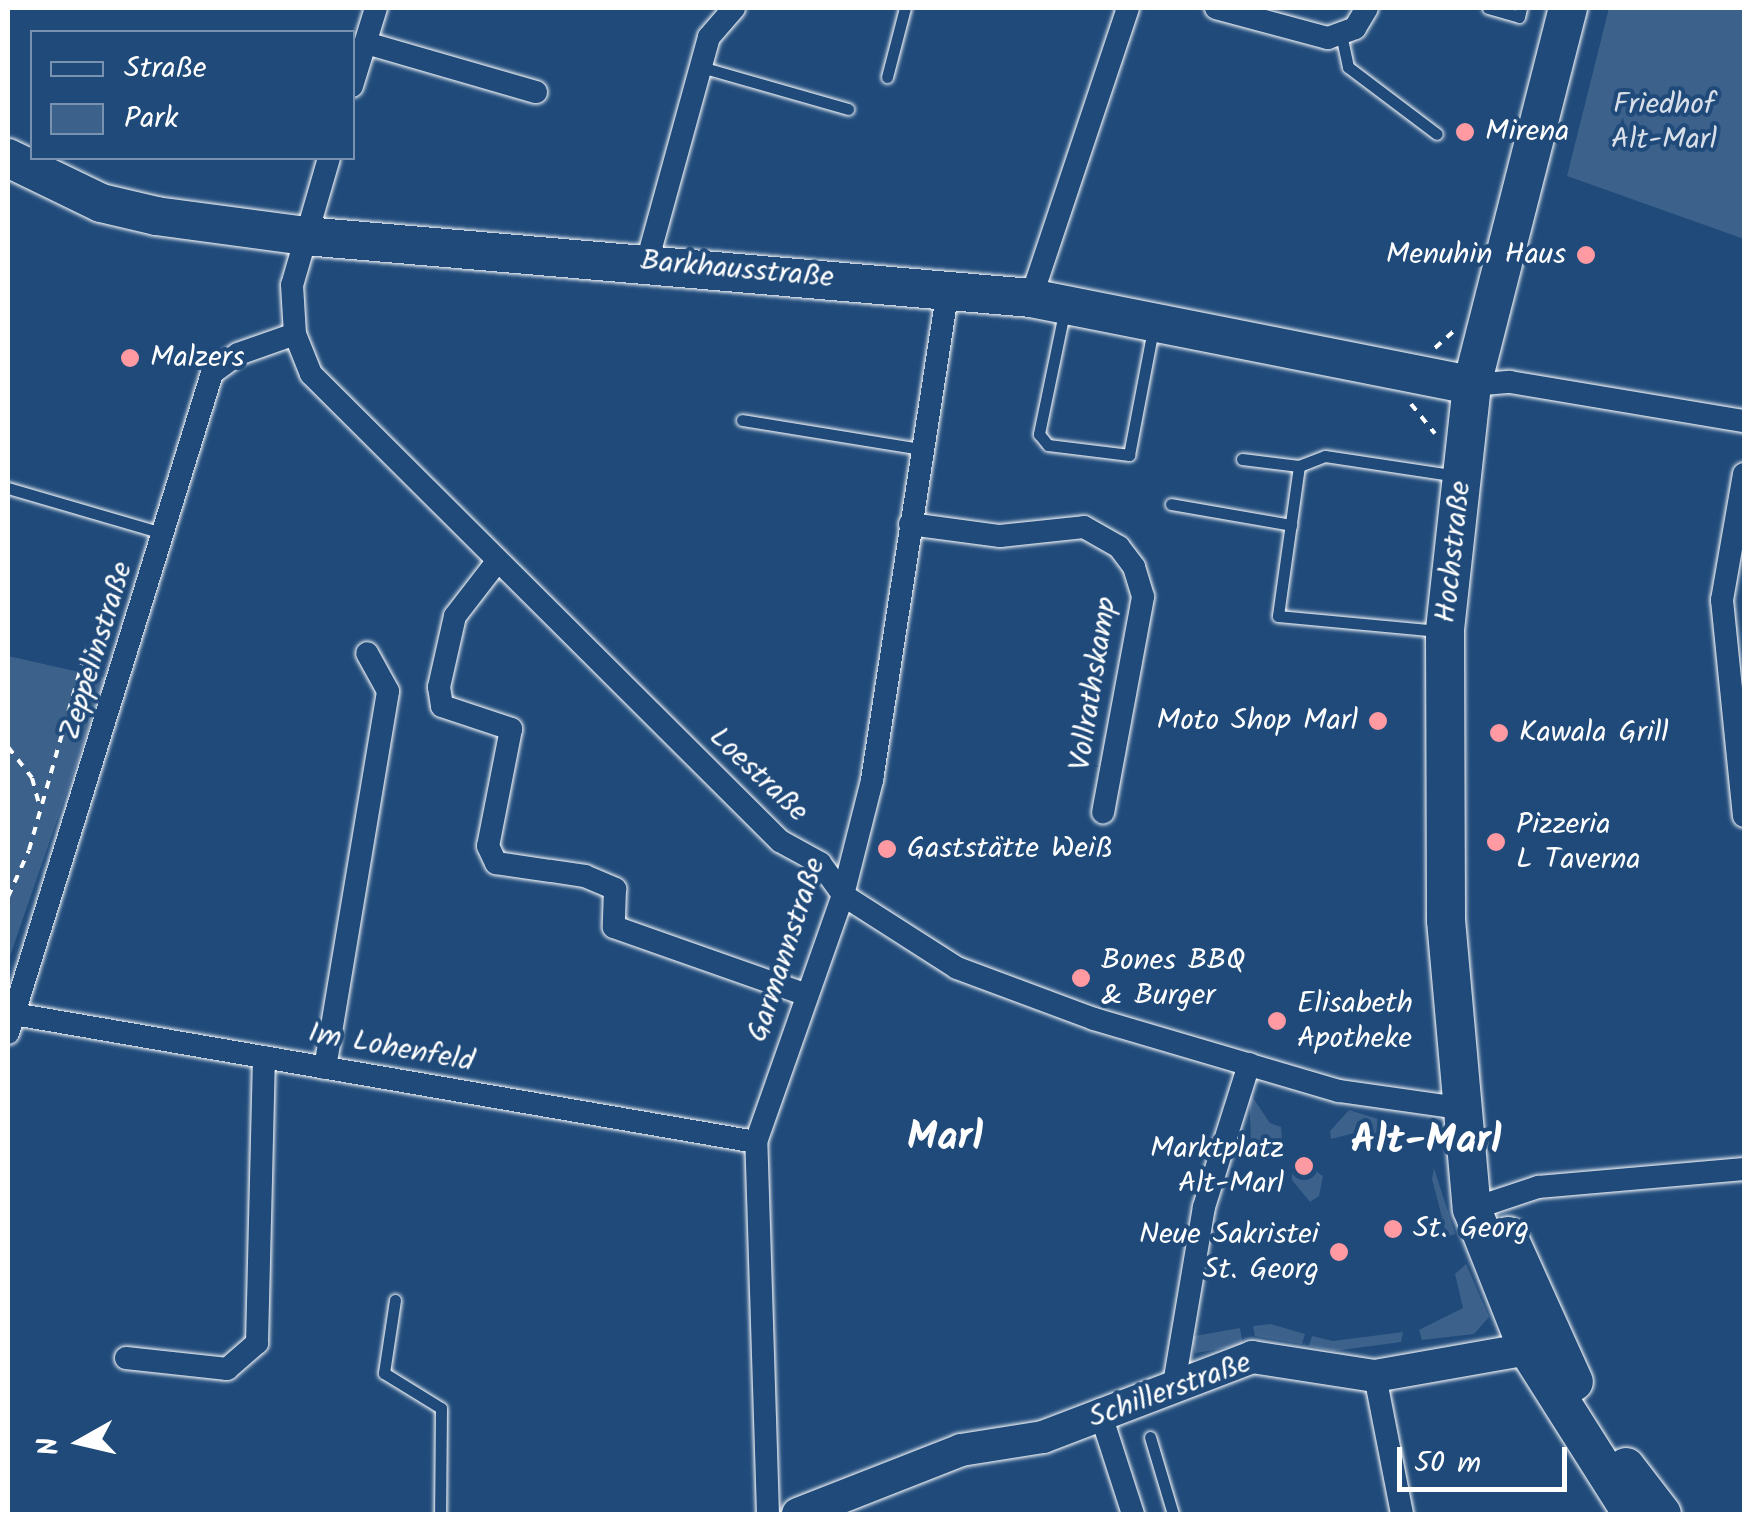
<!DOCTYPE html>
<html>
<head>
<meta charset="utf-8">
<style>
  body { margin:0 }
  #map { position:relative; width:1752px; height:1522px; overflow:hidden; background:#1f4a7a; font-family:Kalam,sans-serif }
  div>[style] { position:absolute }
  .green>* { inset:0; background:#3c618b; transform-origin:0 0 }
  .path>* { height:4px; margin-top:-2px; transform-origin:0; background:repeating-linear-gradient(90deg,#fff 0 8px,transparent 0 16px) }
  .roads { filter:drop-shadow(0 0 2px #fff) drop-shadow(0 0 2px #fff) }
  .lane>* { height:11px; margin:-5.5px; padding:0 5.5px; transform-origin:5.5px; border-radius:5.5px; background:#1f4a7a }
  .street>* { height:22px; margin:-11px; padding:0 11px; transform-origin:11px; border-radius:11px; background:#1f4a7a }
  .secondary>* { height:32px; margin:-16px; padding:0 16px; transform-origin:16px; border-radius:16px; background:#1f4a7a }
  .primary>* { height:38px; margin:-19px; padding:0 19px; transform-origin:19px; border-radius:19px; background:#1f4a7a }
  .dots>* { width:28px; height:28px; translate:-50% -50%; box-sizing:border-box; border:5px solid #1f4a7a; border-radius:50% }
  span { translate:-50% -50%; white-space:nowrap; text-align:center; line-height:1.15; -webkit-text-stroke:8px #1f4a7a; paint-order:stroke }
  .park-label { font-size:30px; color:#d8dfe8 }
  .poi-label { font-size:30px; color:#fff }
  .left { translate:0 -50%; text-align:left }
  .right { translate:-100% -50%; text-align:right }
  .street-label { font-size:30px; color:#fff }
  .district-label { font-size:40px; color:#fff; font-weight:700 }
  .frame { position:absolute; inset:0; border:10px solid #fff; pointer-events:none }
  .legend { position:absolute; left:30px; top:30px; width:325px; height:130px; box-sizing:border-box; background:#1f4a7a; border:2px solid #7992af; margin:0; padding:12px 18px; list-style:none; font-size:30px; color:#fff }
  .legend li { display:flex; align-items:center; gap:20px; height:50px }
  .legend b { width:50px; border:2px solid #7992af }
  .north { position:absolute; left:30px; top:1392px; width:100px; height:100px; -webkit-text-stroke:8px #1f4a7a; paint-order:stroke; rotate:262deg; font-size:28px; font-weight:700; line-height:40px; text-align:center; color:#fff }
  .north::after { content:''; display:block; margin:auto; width:35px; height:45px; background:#fff; clip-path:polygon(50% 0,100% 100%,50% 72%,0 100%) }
  .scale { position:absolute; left:1397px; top:1447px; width:170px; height:45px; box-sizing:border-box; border:5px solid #fff; border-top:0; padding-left:12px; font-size:30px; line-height:35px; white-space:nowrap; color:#fff; -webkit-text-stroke:8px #1f4a7a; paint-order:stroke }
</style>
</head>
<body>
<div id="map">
  <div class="green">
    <i style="clip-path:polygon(1609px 8px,1744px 8px,1744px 239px,1567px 176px)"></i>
    <i style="clip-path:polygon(8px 656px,106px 678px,8px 962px)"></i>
    <i style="clip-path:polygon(1249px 1092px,1270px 1123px,1281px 1127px,1282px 1140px,1251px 1143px)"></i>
    <i style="clip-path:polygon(1349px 1110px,1394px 1124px,1391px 1133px,1378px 1141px,1359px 1132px,1331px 1139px,1330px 1131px)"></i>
    <i style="clip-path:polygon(1298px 1160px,1323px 1176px,1319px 1196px,1310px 1202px,1292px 1180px,1292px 1163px)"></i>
    <i style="clip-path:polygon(1434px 1168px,1455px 1234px,1447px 1237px,1432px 1179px)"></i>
    <i style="clip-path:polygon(1466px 1264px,1489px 1317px,1474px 1334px,1422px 1340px,1419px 1330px,1463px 1308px,1455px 1274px)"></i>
    <i style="clip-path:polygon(1271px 1324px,1305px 1334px,1302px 1344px,1255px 1336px,1253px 1326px)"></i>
    <i style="left:1240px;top:1328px;width:17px;height:49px;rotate:80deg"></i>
    <i style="clip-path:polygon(1403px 1332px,1401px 1342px,1334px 1351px,1309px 1346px,1312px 1336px,1333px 1341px)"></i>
  </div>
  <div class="path">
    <i style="left:1435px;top:348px;width:25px;rotate:-42deg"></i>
    <i style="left:1411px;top:404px;width:38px;rotate:51deg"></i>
    <i style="left:8px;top:747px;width:39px;rotate:52deg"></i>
    <i style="left:32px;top:778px;width:30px;rotate:75deg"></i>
    <i style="left:8px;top:897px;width:51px;rotate:-65.9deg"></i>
    <i style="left:29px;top:850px;width:211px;rotate:-74.1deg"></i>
  </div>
  <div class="roads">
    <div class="lane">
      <i style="left:1488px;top:8px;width:32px;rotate:16deg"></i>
      <i style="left:1519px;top:17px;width:9px;rotate:-77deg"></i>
      <i style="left:1341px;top:34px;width:34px;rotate:78deg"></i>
      <i style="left:1348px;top:67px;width:111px;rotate:37deg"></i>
      <i style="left:701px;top:67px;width:153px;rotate:15.9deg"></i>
      <i style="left:887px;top:77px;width:71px;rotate:-75.4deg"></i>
      <i style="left:1065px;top:308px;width:129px;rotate:101.7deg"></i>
      <i style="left:1039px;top:434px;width:14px;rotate:51deg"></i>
      <i style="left:1048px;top:445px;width:82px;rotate:7deg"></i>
      <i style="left:1129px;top:455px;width:128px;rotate:-79.2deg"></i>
      <i style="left:742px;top:420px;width:181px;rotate:9.2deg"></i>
      <i style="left:1242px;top:459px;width:57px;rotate:7deg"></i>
      <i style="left:1299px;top:466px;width:28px;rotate:-21deg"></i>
      <i style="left:1325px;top:456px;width:134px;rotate:8.6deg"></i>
      <i style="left:1299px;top:466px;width:151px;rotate:98deg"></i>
      <i style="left:1278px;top:616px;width:164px;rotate:5.3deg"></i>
      <i style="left:8px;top:488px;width:164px;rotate:16.3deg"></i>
      <i style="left:1171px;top:504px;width:122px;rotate:9.9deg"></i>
      <i style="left:395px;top:1300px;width:74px;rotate:98.6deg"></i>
      <i style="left:384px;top:1373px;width:67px;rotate:31.6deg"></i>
      <i style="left:441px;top:1408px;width:106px;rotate:90.5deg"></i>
      <i style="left:1150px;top:1437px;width:80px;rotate:73.4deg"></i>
    </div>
    <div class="street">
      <i style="left:1216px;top:8px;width:116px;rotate:15deg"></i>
      <i style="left:1328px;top:38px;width:29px;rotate:-20deg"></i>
      <i style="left:1355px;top:28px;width:23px;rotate:-59deg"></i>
      <i style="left:366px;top:43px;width:177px;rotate:16.1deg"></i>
      <i style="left:352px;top:86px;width:82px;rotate:-72.9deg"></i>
      <i style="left:329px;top:158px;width:132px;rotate:106.2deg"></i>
      <i style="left:292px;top:285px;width:49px;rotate:86.5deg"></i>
      <i style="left:295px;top:334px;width:43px;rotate:68.2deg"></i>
      <i style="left:311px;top:374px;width:662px;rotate:44.88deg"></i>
      <i style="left:780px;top:841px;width:46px;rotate:28.8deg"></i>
      <i style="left:820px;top:863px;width:39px;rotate:54deg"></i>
      <i style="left:843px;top:895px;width:135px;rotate:32.6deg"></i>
      <i style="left:957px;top:968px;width:146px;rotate:20.4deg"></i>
      <i style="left:1094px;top:1019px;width:255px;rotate:16.4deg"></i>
      <i style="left:1339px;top:1091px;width:120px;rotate:8.1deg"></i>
      <i style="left:647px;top:262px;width:233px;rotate:-74.6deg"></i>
      <i style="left:709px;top:37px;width:38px;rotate:-49deg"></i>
      <i style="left:1031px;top:298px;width:306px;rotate:-71.5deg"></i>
      <i style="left:1472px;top:385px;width:38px;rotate:-5deg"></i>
      <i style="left:1510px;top:382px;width:237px;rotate:9.5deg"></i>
      <i style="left:1744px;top:474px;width:128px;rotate:99.9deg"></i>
      <i style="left:1722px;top:600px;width:217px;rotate:84.2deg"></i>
      <i style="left:910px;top:524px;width:91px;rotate:7.6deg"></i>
      <i style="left:1000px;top:536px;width:84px;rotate:-6.1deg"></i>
      <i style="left:1084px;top:527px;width:40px;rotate:29.7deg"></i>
      <i style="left:1119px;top:547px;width:25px;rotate:53deg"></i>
      <i style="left:1134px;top:567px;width:31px;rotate:73deg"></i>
      <i style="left:1143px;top:597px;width:219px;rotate:100.5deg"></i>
      <i style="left:496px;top:563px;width:67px;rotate:127.7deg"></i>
      <i style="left:455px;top:616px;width:73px;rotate:102.7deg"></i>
      <i style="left:439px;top:687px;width:19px;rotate:81deg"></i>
      <i style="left:442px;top:706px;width:73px;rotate:18.4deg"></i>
      <i style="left:511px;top:729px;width:119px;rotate:101.1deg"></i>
      <i style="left:488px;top:846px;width:19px;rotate:65deg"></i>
      <i style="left:496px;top:863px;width:90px;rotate:8.3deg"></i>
      <i style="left:585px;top:876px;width:33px;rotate:23deg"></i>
      <i style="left:615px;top:889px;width:38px;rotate:92deg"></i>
      <i style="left:614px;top:927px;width:205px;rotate:19.4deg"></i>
      <i style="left:14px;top:1014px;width:753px;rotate:9.79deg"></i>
      <i style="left:8px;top:1033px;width:691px;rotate:-72.82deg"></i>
      <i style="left:212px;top:373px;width:32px;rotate:-36deg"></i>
      <i style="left:238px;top:354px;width:60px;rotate:-19.3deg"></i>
      <i style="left:325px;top:1068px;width:382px;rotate:-80.5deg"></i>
      <i style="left:388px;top:691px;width:43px;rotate:-118.9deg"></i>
      <i style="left:1472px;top:1209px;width:70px;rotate:-18.4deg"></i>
      <i style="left:1538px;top:1187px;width:207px;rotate:-5deg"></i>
      <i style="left:126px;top:1358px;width:102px;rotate:6.2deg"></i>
      <i style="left:227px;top:1369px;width:40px;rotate:-41deg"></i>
      <i style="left:257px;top:1343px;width:286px;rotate:-88.6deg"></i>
      <i style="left:1375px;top:1376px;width:141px;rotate:78.9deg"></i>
      <i style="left:1173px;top:1390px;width:186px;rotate:-80.4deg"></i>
      <i style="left:1204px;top:1207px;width:150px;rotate:-72.5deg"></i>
      <i style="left:1101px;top:1415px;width:104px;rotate:72.1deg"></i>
      <i style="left:768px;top:1514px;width:372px;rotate:-91.8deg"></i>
      <i style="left:756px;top:1142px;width:262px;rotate:-70.6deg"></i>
      <i style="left:843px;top:895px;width:119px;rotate:-75.8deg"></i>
      <i style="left:872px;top:780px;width:497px;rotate:-81.2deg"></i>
    </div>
    <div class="secondary">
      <i style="left:798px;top:1514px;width:175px;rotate:-21.4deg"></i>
      <i style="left:961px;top:1450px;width:83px;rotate:-9deg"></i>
      <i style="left:1043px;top:1437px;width:224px;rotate:-20.9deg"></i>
      <i style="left:1252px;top:1357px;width:124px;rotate:8.8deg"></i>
      <i style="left:1375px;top:1376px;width:144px;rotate:-10deg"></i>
      <i style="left:1517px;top:1351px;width:37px;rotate:-22deg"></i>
    </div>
    <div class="primary">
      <i style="left:1568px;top:8px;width:389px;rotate:104.3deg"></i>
      <i style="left:1472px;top:385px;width:247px;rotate:96.3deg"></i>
      <i style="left:1445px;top:631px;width:289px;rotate:89.8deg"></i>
      <i style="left:1446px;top:920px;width:290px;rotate:84.9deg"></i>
      <i style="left:1472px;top:1209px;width:149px;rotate:68.4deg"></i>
      <i style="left:1527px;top:1348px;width:196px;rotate:57.7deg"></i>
      <i style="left:8px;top:158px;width:103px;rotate:25.8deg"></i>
      <i style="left:101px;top:203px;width:57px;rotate:13.3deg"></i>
      <i style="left:156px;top:216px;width:150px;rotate:7.6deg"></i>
      <i style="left:305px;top:236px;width:729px;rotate:4.88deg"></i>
      <i style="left:1031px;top:298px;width:449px;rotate:11.2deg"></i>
      <i style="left:1508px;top:1236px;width:160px;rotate:65.7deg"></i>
      <i style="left:1626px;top:1467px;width:59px;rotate:52.5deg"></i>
    </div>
  </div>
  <div class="dots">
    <i style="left:1465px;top:132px;background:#ff9aa2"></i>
    <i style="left:1586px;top:255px;background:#ff9aa2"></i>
    <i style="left:130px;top:358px;background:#ff9aa2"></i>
    <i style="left:1378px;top:721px;background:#ff9aa2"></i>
    <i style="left:1499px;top:733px;background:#ff9aa2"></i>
    <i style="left:1496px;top:842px;background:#ff9aa2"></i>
    <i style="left:887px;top:849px;background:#ff9aa2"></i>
    <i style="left:1081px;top:978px;background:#ff9aa2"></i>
    <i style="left:1277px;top:1021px;background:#ff9aa2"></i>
    <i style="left:1304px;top:1166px;background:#ff9aa2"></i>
    <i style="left:1393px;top:1229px;background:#ff9aa2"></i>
    <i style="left:1339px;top:1252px;background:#ff9aa2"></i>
  </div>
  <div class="park-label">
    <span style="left:1664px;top:122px">Friedhof<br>Alt-Marl</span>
  </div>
  <div class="poi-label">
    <span class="left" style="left:1485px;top:132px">Mirena</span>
    <span class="right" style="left:1566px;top:255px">Menuhin Haus</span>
    <span class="left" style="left:150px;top:358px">Malzers</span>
    <span class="right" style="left:1358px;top:721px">Moto Shop Marl</span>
    <span class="left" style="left:1519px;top:733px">Kawala Grill</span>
    <span class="left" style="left:1516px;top:842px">Pizzeria<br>L Taverna</span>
    <span class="left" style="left:907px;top:849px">Gaststätte Weiß</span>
    <span class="left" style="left:1101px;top:978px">Bones BBQ<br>&amp; Burger</span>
    <span class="left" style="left:1297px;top:1021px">Elisabeth<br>Apotheke</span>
    <span class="right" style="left:1284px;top:1166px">Marktplatz<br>Alt-Marl</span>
    <span class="left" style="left:1413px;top:1229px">St. Georg</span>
    <span class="right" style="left:1319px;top:1252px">Neue Sakristei<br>St. Georg</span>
  </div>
  <div class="street-label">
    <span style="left:737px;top:270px;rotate:5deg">Barkhausstraße</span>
    <span style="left:1454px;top:552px;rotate:-84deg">Hochstraße</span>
    <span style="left:97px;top:651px;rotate:-73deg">Zeppelinstraße</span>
    <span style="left:1094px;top:684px;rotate:-81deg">Vollrathskamp</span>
    <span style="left:758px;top:775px;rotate:43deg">Loestraße</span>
    <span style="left:787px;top:950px;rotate:-72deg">Garmannstraße</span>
    <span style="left:391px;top:1048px;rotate:10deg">Im Lohenfeld</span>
    <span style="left:1170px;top:1391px;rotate:-20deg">Schillerstraße</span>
  </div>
  <div class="district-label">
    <span style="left:945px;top:1138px">Marl</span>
    <span style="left:1426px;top:1141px">Alt-Marl</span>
  </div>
  <div class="frame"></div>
  <ul class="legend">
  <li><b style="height:12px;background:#1f4a7a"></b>Straße</li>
  <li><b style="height:28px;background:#3c618b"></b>Park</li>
  </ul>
  <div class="north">N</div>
  <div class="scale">50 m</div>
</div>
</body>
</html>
